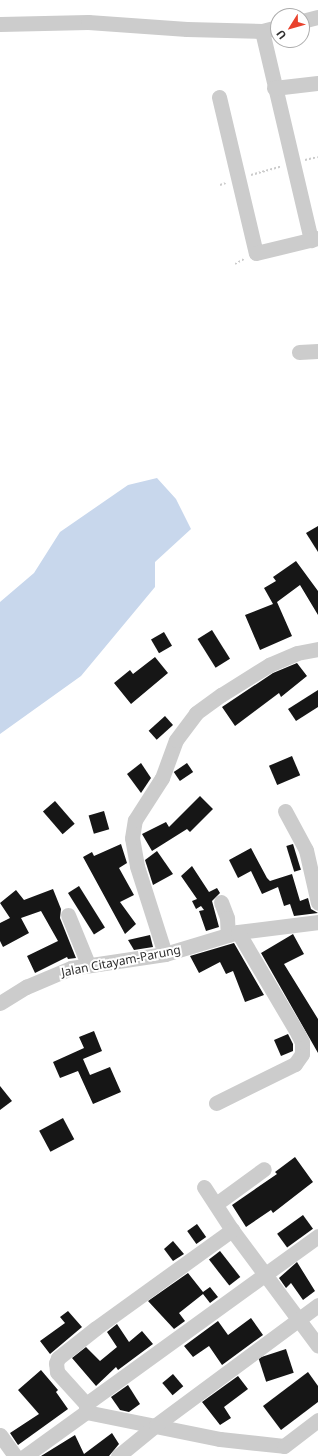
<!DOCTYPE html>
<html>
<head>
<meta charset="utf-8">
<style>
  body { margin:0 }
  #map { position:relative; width:318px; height:1456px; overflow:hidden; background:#fff; font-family:"Noto Sans",sans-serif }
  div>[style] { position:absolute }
  .water>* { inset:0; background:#c8d7ec }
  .building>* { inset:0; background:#161616; transform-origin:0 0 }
  .path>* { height:2px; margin-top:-1px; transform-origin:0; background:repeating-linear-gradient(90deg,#ccc 0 2px,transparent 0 4px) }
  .minor>* { height:15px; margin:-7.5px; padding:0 7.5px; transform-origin:7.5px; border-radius:7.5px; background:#ccc }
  span { translate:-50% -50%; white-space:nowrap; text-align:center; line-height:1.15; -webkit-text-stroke:4px #fff; paint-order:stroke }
  .street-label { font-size:12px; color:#2f2f2f }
  .north { position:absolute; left:270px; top:8px; width:40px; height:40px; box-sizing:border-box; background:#fff; border:1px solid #acacac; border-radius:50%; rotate:233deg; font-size:11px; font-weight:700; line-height:16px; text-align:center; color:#2f2f2f }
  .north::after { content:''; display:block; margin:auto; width:14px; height:18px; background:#e9422d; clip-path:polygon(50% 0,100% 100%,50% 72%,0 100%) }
</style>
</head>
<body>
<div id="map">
  <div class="water">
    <i style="clip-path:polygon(157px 478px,176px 499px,191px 529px,155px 562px,155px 587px,81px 676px,0 734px,0 602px,34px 573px,60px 532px,128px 485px)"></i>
  </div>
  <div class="building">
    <i style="clip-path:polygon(318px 526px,318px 552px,306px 533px)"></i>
    <i style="clip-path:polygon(296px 561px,318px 591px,318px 615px,300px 585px,277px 602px,292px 636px,260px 650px,245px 615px,273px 604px,264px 588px,276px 581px,273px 577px)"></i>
    <i style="left:212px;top:630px;width:34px;height:17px;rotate:58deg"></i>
    <i style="left:164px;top:632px;width:16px;height:15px;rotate:60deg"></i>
    <i style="clip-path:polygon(155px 657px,168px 673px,131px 704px,114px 683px,130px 670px,133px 674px)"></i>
    <i style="clip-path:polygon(297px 663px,307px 676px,281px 697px,279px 693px,235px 726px,222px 707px,273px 673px)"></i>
    <i style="clip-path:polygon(318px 690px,318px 707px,296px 721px,288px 709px)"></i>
    <i style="left:165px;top:716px;width:12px;height:22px;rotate:48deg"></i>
    <i style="left:292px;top:756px;width:21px;height:25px;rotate:67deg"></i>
    <i style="clip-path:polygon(141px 763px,151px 778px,141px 793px,127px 774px)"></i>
    <i style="left:187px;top:763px;width:11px;height:16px;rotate:56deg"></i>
    <i style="clip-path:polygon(200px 796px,213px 809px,190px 832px,187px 829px,152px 851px,142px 834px,166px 822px,169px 827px)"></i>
    <i style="left:55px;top:801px;width:30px;height:16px;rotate:49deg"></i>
    <i style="left:104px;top:811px;width:19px;height:16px;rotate:74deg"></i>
    <i style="clip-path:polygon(121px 844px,127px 863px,119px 868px,134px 895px,120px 902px,136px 924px,125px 934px,83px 857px,92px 852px,94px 856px)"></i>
    <i style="left:293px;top:844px;width:27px;height:7px;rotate:73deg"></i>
    <i style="clip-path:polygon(251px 848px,267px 878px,270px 881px,292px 874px,300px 901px,308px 898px,311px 909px,318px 913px,294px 916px,290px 904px,284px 906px,278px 887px,262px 894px,251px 871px,238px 878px,229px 860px)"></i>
    <i style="clip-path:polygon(157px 851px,173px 874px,153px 885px,145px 860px)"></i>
    <i style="clip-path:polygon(192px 866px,209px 892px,217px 888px,220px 893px,212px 901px,219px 927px,206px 931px,199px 911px,204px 910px,201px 906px,196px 909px,192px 901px,197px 899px,181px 876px)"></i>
    <i style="left:79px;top:886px;width:49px;height:13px;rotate:58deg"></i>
    <i style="clip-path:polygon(53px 889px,61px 909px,60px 918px,76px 958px,68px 959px,67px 957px,35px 973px,27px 956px,58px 941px,41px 911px,21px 918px,29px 933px,3px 947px,0 941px,0 923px,10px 918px,0 903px,16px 890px,24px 900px)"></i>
    <i style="clip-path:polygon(293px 934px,304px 954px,284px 964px,318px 1019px,318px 1053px,261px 953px)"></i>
    <i style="clip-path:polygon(150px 935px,153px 947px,134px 950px,128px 940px)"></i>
    <i style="clip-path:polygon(234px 943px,264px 995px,245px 1002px,233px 971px,226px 974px,220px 962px,199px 973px,190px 956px)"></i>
    <i style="clip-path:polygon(94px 1031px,102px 1051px,83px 1059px,90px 1075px,110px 1067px,121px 1092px,93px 1104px,78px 1071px,60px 1078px,53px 1062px,84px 1048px,79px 1037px)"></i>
    <i style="clip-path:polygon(288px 1034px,293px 1044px,293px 1051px,281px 1056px,274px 1040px)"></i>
    <i style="clip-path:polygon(0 1086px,12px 1101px,0 1110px)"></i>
    <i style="left:63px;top:1118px;width:24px;height:27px;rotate:62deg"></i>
    <i style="clip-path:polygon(295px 1157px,313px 1182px,273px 1213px,271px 1210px,246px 1227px,232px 1205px,277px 1174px,275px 1172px)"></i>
    <i style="left:303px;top:1215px;width:17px;height:32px;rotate:54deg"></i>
    <i style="left:197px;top:1224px;width:16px;height:12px;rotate:55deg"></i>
    <i style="clip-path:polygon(173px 1241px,184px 1254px,173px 1261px,164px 1249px)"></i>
    <i style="left:220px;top:1251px;width:33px;height:14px;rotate:52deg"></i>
    <i style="clip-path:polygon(297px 1262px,315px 1291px,303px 1300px,291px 1283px,286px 1288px,279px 1278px)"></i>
    <i style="clip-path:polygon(188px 1273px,203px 1292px,210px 1287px,218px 1297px,210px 1303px,203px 1294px,179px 1313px,185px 1321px,174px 1329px,148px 1301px)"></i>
    <i style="clip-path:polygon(68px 1311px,82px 1327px,50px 1354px,40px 1341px,65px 1323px,60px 1317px)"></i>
    <i style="clip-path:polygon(251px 1318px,263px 1335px,222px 1365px,209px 1346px,193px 1357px,184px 1346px,218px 1321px,228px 1335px)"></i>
    <i style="clip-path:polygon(117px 1324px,129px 1342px,142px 1331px,153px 1344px,118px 1370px,116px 1367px,96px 1386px,72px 1358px,86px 1347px,100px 1361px,117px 1347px,107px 1332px)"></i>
    <i style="left:286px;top:1349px;width:25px;height:29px;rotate:72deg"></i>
    <i style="clip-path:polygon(41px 1370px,58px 1390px,56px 1392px,68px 1409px,18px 1445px,10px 1433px,39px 1414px,18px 1390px)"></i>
    <i style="clip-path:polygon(308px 1372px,318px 1386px,318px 1402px,281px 1430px,263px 1406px)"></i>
    <i style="left:173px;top:1374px;width:16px;height:14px;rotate:50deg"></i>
    <i style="clip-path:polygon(238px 1376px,248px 1389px,224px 1407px,231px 1418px,220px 1425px,202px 1402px)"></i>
    <i style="clip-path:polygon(128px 1385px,140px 1404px,129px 1412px,120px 1410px,111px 1397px)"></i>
    <i style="clip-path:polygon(112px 1433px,119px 1444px,109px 1456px,41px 1456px,75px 1435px,84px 1454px)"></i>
  </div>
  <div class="path">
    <i style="left:305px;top:160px;width:13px;rotate:-13deg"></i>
    <i style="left:251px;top:175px;width:32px;rotate:-16deg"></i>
    <i style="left:220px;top:185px;width:6px;rotate:-18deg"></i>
    <i style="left:235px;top:264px;width:10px;rotate:-29deg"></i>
  </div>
  <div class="minor">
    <i style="left:302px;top:21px;width:16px;rotate:-14deg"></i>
    <i style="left:0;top:24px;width:88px;rotate:-1.3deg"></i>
    <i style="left:88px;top:22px;width:99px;rotate:4deg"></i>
    <i style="left:187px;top:29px;width:75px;rotate:1.5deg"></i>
    <i style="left:262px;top:31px;width:16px;rotate:-14deg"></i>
    <i style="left:262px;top:31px;width:215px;rotate:76.8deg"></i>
    <i style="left:274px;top:88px;width:44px;rotate:-6.5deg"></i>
    <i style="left:219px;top:97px;width:160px;rotate:76.7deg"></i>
    <i style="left:256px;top:253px;width:64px;rotate:-13.6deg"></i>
    <i style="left:299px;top:352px;width:19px;rotate:-3deg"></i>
    <i style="left:285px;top:811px;width:44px;rotate:61.7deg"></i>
    <i style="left:306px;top:850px;width:54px;rotate:77.2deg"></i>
    <i style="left:221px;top:902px;width:17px;rotate:69deg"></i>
    <i style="left:227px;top:918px;width:17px;rotate:87deg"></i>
    <i style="left:68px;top:915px;width:53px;rotate:67.8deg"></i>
    <i style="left:165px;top:954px;width:92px;rotate:-107.7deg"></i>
    <i style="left:137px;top:866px;width:28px;rotate:-100deg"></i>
    <i style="left:132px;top:838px;width:18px;rotate:-81deg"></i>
    <i style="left:135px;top:820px;width:50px;rotate:-57.3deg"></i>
    <i style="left:162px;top:778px;width:40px;rotate:-69.8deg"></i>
    <i style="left:176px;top:740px;width:34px;rotate:-53deg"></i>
    <i style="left:196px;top:713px;width:31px;rotate:-36deg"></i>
    <i style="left:221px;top:695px;width:57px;rotate:-32deg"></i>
    <i style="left:269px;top:665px;width:30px;rotate:-23deg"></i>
    <i style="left:297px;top:653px;width:21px;rotate:-11deg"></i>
    <i style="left:0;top:1003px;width:31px;rotate:-32deg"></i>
    <i style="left:26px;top:987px;width:49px;rotate:-22.9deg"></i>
    <i style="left:71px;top:968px;width:95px;rotate:-8.5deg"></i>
    <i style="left:165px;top:954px;width:76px;rotate:-16.8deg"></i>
    <i style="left:238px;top:932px;width:81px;rotate:-7.1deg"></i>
    <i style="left:216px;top:1103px;width:88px;rotate:-26.3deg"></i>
    <i style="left:295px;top:1064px;width:12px;rotate:-55deg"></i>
    <i style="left:302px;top:1054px;width:12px;rotate:-90deg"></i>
    <i style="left:302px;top:1042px;width:9px;rotate:-117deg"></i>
    <i style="left:298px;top:1034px;width:118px;rotate:-120.5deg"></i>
    <i style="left:204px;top:1187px;width:51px;rotate:56.9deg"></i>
    <i style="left:232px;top:1230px;width:144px;rotate:53.4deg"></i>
    <i style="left:216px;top:1204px;width:59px;rotate:-36.1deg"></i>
    <i style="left:86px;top:1404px;width:43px;rotate:-132.2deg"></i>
    <i style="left:57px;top:1372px;width:9px;rotate:-96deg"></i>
    <i style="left:56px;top:1363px;width:5px;rotate:-68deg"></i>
    <i style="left:58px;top:1358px;width:48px;rotate:-38.3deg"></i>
    <i style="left:96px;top:1328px;width:168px;rotate:-35.8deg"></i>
    <i style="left:86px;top:1412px;width:8px;rotate:-90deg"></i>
    <i style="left:86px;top:1404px;width:286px;rotate:-35.9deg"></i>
    <i style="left:0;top:1435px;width:26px;rotate:54deg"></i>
    <i style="left:25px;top:1456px;width:75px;rotate:-35.8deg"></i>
    <i style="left:86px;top:1412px;width:137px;rotate:11.4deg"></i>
    <i style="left:220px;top:1439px;width:64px;rotate:6.2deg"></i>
    <i style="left:284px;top:1446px;width:43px;rotate:-37.4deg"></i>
    <i style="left:118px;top:1456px;width:49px;rotate:-39.2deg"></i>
    <i style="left:156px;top:1425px;width:202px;rotate:-36.5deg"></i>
  </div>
  <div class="street-label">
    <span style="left:121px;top:961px;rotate:-11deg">Jalan Citayam-Parung</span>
  </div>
  <div class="north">U</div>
</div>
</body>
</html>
